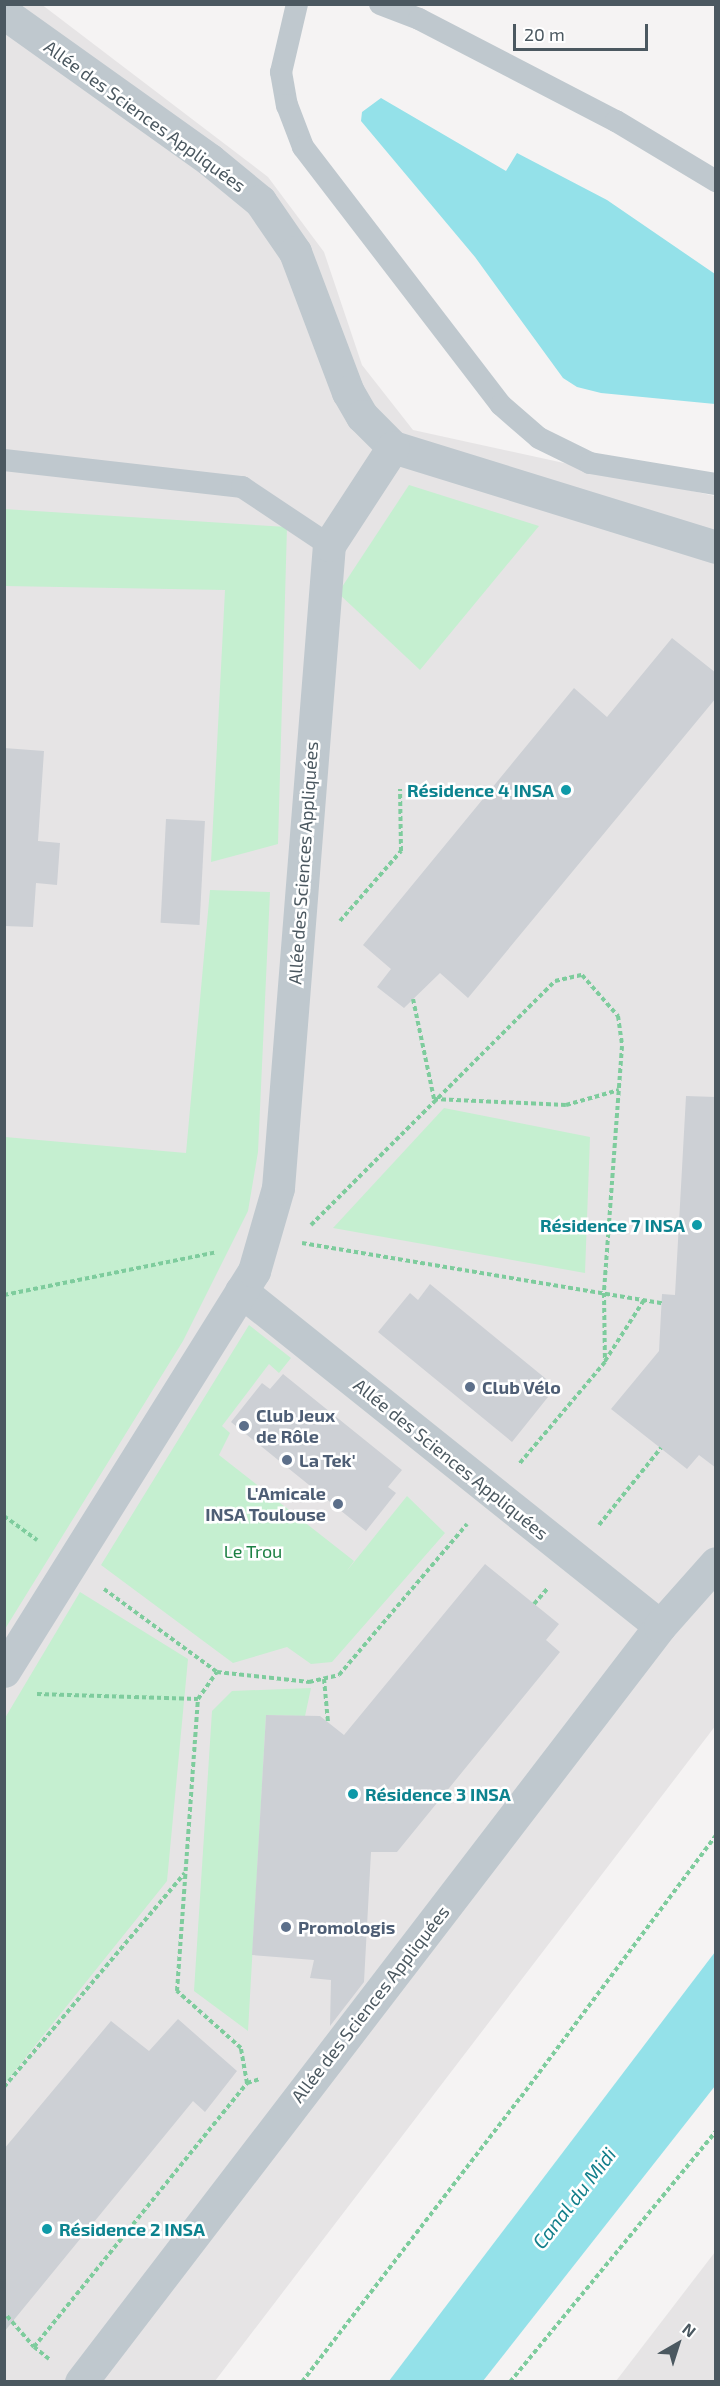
<!DOCTYPE html>
<html>
<head>
<meta charset="utf-8">
<style>
  body { margin:0 }
  #map { position:relative; width:720px; height:2386px; overflow:hidden; background:#f5f3f3; font-family:"Exo 2",sans-serif }
  div>[style] { position:absolute }
  .education>* { inset:0; background:#e6e4e5 }
  .green>* { inset:0; background:#c5efd0 }
  .water>* { inset:0; background:#94e1e9 }
  .building>* { inset:0; background:#cdd0d5; transform-origin:0 0 }
  .path>* { height:4px; margin-top:-2px; transform-origin:0; background:repeating-linear-gradient(90deg,#7ecc9d 0 4.5px,transparent 0 7.5px) }
  .service>* { height:22px; margin:-11px; padding:0 11px; transform-origin:11px; border-radius:11px; background:#bfc8ce }
  .minor>* { height:33px; margin:-16.5px; padding:0 16.5px; transform-origin:16.5px; border-radius:16.5px; background:#bfc8ce }
  .dots>* { width:16px; height:16px; translate:-50% -50%; box-sizing:border-box; border:3px solid #fff; border-radius:50% }
  span { translate:-50% -50%; white-space:nowrap; text-align:center; line-height:1.15; -webkit-text-stroke:5px #fff; paint-order:stroke }
  .street-label { font-size:18px; color:#4b5860 }
  .culture-label { font-size:18px; color:#0d838f; font-weight:700 }
  .right { translate:-100% -50%; text-align:right }
  .left { translate:0 -50%; text-align:left }
  .service-label { font-size:18px; color:#4e5e75; font-weight:700 }
  .park-label { font-size:18px; color:#1c8043 }
  .water-label { font-size:20px; color:#137f8b; font-style:italic }
  .frame { position:absolute; inset:0; border:6px solid #4b5860; pointer-events:none }
  .north { position:absolute; left:648px; top:2314px; width:60px; height:60px; -webkit-text-stroke:4px #fff; paint-order:stroke; rotate:39deg; font-size:16px; font-weight:700; line-height:24px; text-align:center; color:#4b5860 }
  .north::after { content:''; display:block; margin:auto; width:21px; height:27px; background:#4b5860; clip-path:polygon(50% 0,100% 100%,50% 72%,0 100%) }
  .scale { position:absolute; left:513px; top:24px; width:135px; height:27px; box-sizing:border-box; border:3px solid #4b5860; border-top:0; padding-left:8px; font-size:18px; line-height:21px; white-space:nowrap; color:#4b5860; -webkit-text-stroke:4px #fff; paint-order:stroke }
</style>
</head>
<body>
<div id="map">
  <div class="education">
    <i style="clip-path:polygon(41px 4px,268px 177px,324px 252px,362px 365px,413px 430px,715px 496px,716px 1725px,215px 2381px,5px 2382px,4px 5px)"></i>
    <i style="clip-path:polygon(715px 2252px,715px 2381px,616px 2381px)"></i>
  </div>
  <div class="green">
    <i style="clip-path:polygon(409px 485px,539px 526px,420px 670px,338px 593px)"></i>
    <i style="clip-path:polygon(4px 509px,287px 527px,278px 844px,211px 862px,225px 590px,5px 586px)"></i>
    <i style="clip-path:polygon(210px 890px,270px 892px,258px 1152px,248px 1211px,183px 1341px,5px 1629px,5px 1137px,186px 1153px)"></i>
    <i style="clip-path:polygon(444px 1108px,590px 1137px,585px 1273px,333px 1228px)"></i>
    <i style="clip-path:polygon(249px 1325px,291px 1358px,279px 1373px,269px 1364px,222px 1426px,230px 1433px,219px 1455px,354px 1561px,346px 1572px,407px 1496px,445px 1533px,332px 1662px,311px 1664px,287px 1647px,233px 1663px,101px 1565px)"></i>
    <i style="clip-path:polygon(80px 1592px,188px 1659px,167px 1881px,5px 2083px,5px 1718px)"></i>
    <i style="clip-path:polygon(311px 1688px,305px 1716px,266px 1715px,248px 2031px,194px 1991px,212px 1711px,232px 1691px)"></i>
  </div>
  <div class="water">
    <i style="clip-path:polygon(381px 98px,506px 171px,517px 153px,607px 200px,715px 274px,715px 404px,601px 393px,577px 387px,563px 378px,475px 257px,361px 121px,362px 112px)"></i>
    <i style="clip-path:polygon(715px 1952px,715px 2086px,483px 2381px,389px 2381px)"></i>
  </div>
  <div class="building">
    <i style="clip-path:polygon(672px 638px,716px 673px,716px 698px,468px 998px,440px 973px,404px 1008px,377px 987px,391px 969px,363px 945px,574px 688px,607px 717px)"></i>
    <i style="clip-path:polygon(4px 748px,44px 751px,38px 841px,60px 843px,57px 885px,36px 883px,33px 927px,4px 926px)"></i>
    <i style="left:166px;top:819px;width:39px;height:104px;rotate:3deg"></i>
    <i style="clip-path:polygon(686px 1096px,716px 1097px,716px 1468px,699px 1455px,687px 1469px,611px 1409px,659px 1351px,662px 1294px,675px 1295px)"></i>
    <i style="clip-path:polygon(430px 1284px,556px 1387px,512px 1442px,378px 1332px,410px 1293px,418px 1300px)"></i>
    <i style="clip-path:polygon(283px 1374px,402px 1470px,388px 1487px,396px 1493px,366px 1531px,231px 1422px,262px 1383px,270px 1389px)"></i>
    <i style="clip-path:polygon(485px 1564px,559px 1624px,546px 1640px,560px 1652px,397px 1852px,371px 1852px,364px 1982px,330px 2026px,331px 1980px,310px 1978px,314px 1960px,252px 1955px,266px 1715px,320px 1716px,344px 1735px)"></i>
    <i style="clip-path:polygon(178px 2019px,237px 2071px,205px 2112px,193px 2101px,4px 2332px,4px 2149px,111px 2021px,149px 2051px)"></i>
  </div>
  <div class="path">
    <i style="left:340px;top:921px;width:93px;rotate:-48.9deg"></i>
    <i style="left:401px;top:851px;width:62px;rotate:-90.9deg"></i>
    <i style="left:413px;top:999px;width:102px;rotate:78.1deg"></i>
    <i style="left:434px;top:1099px;width:132px;rotate:2.6deg"></i>
    <i style="left:566px;top:1105px;width:55px;rotate:-15.8deg"></i>
    <i style="left:311px;top:1225px;width:345px;rotate:-45deg"></i>
    <i style="left:555px;top:981px;width:28px;rotate:-13deg"></i>
    <i style="left:582px;top:975px;width:55px;rotate:48.7deg"></i>
    <i style="left:618px;top:1016px;width:30px;rotate:82deg"></i>
    <i style="left:622px;top:1046px;width:248px;rotate:94.2deg"></i>
    <i style="left:604px;top:1293px;width:69px;rotate:89.2deg"></i>
    <i style="left:605px;top:1362px;width:133px;rotate:130.1deg"></i>
    <i style="left:302px;top:1243px;width:365px;rotate:9.5deg"></i>
    <i style="left:4px;top:1295px;width:217px;rotate:-11.4deg"></i>
    <i style="left:605px;top:1361px;width:72px;rotate:-57.4deg"></i>
    <i style="left:4px;top:1516px;width:41px;rotate:36deg"></i>
    <i style="left:599px;top:1525px;width:99px;rotate:-51.2deg"></i>
    <i style="left:104px;top:1589px;width:140px;rotate:36.3deg"></i>
    <i style="left:534px;top:1604px;width:20px;rotate:-49deg"></i>
    <i style="left:324px;top:1679px;width:43px;rotate:84.7deg"></i>
    <i style="left:37px;top:1694px;width:161px;rotate:1.8deg"></i>
    <i style="left:247px;top:2083px;width:14px;rotate:-17deg"></i>
    <i style="left:4px;top:2087px;width:280px;rotate:-49.8deg"></i>
    <i style="left:7px;top:2316px;width:41px;rotate:48.9deg"></i>
    <i style="left:49px;top:2359px;width:19px;rotate:-141deg"></i>
    <i style="left:34px;top:2347px;width:339px;rotate:-51.1deg"></i>
    <i style="left:247px;top:2083px;width:36px;rotate:-100deg"></i>
    <i style="left:241px;top:2048px;width:86px;rotate:-138.3deg"></i>
    <i style="left:177px;top:1991px;width:293px;rotate:-85.9deg"></i>
    <i style="left:198px;top:1699px;width:33px;rotate:-55deg"></i>
    <i style="left:217px;top:1672px;width:93px;rotate:6.2deg"></i>
    <i style="left:309px;top:1682px;width:31px;rotate:-13deg"></i>
    <i style="left:339px;top:1675px;width:198px;rotate:-49.7deg"></i>
    <i style="left:302px;top:2382px;width:359px;rotate:-52.5deg"></i>
    <i style="left:521px;top:2097px;width:327px;rotate:-53.3deg"></i>
    <i style="left:510px;top:2382px;width:325px;rotate:-50.6deg"></i>
  </div>
  <div class="service">
    <i style="left:297px;top:4px;width:70px;rotate:103.2deg"></i>
    <i style="left:281px;top:72px;width:34px;rotate:80deg"></i>
    <i style="left:287px;top:105px;width:45px;rotate:69.1deg"></i>
    <i style="left:303px;top:147px;width:325px;rotate:52.5deg"></i>
    <i style="left:501px;top:405px;width:50px;rotate:41deg"></i>
    <i style="left:539px;top:438px;width:57px;rotate:26.1deg"></i>
    <i style="left:590px;top:463px;width:128px;rotate:9.5deg"></i>
    <i style="left:380px;top:4px;width:42px;rotate:21deg"></i>
    <i style="left:419px;top:19px;width:222px;rotate:27.4deg"></i>
    <i style="left:616px;top:121px;width:117px;rotate:31deg"></i>
    <i style="left:4px;top:460px;width:240px;rotate:6.5deg"></i>
    <i style="left:242px;top:487px;width:105px;rotate:33.7deg"></i>
  </div>
  <div class="minor">
    <i style="left:4px;top:13px;width:253px;rotate:35.5deg"></i>
    <i style="left:210px;top:160px;width:65px;rotate:39.4deg"></i>
    <i style="left:260px;top:201px;width:62px;rotate:55.5deg"></i>
    <i style="left:295px;top:252px;width:150px;rotate:69.3deg"></i>
    <i style="left:348px;top:392px;width:28px;rotate:60deg"></i>
    <i style="left:362px;top:416px;width:44px;rotate:45deg"></i>
    <i style="left:393px;top:447px;width:338px;rotate:17.2deg"></i>
    <i style="left:241px;top:1291px;width:536px;rotate:38.64deg"></i>
    <i style="left:4px;top:1671px;width:472px;rotate:-58deg"></i>
    <i style="left:254px;top:1271px;width:86px;rotate:-73.9deg"></i>
    <i style="left:278px;top:1188px;width:645px;rotate:-85.47deg"></i>
    <i style="left:329px;top:545px;width:117px;rotate:-56.9deg"></i>
    <i style="left:81px;top:2382px;width:952px;rotate:-52.55deg"></i>
    <i style="left:660px;top:1626px;width:84px;rotate:-48.4deg"></i>
  </div>
  <div class="dots">
    <i style="left:566px;top:790px;background:#0f9aa8"></i>
    <i style="left:697px;top:1225px;background:#0f9aa8"></i>
    <i style="left:470px;top:1387px;background:#5c6f8a"></i>
    <i style="left:244px;top:1426px;background:#5c6f8a"></i>
    <i style="left:287px;top:1460px;background:#5c6f8a"></i>
    <i style="left:338px;top:1504px;background:#5c6f8a"></i>
    <i style="left:353px;top:1794px;background:#0f9aa8"></i>
    <i style="left:286px;top:1927px;background:#5c6f8a"></i>
    <i style="left:47px;top:2229px;background:#0f9aa8"></i>
  </div>
  <div class="street-label">
    <span style="left:145px;top:116px;rotate:36deg">Allée des Sciences Appliquées</span>
    <span style="left:303px;top:863px;rotate:-86deg">Allée des Sciences Appliquées</span>
    <span style="left:451px;top:1459px;rotate:39deg">Allée des Sciences Appliquées</span>
    <span style="left:370px;top:2004px;rotate:-52deg">Allée des Sciences Appliquées</span>
  </div>
  <div class="culture-label">
    <span class="right" style="left:554px;top:790px">Résidence 4 INSA</span>
    <span class="right" style="left:685px;top:1225px">Résidence 7 INSA</span>
    <span class="left" style="left:365px;top:1794px">Résidence 3 INSA</span>
    <span class="left" style="left:59px;top:2229px">Résidence 2 INSA</span>
  </div>
  <div class="service-label">
    <span class="left" style="left:482px;top:1387px">Club Vélo</span>
    <span class="left" style="left:256px;top:1426px">Club Jeux<br>de Rôle</span>
    <span class="left" style="left:299px;top:1460px">La Tek'</span>
    <span class="right" style="left:326px;top:1504px">L'Amicale<br>INSA Toulouse</span>
    <span class="left" style="left:298px;top:1927px">Promologis</span>
  </div>
  <div class="park-label">
    <span style="left:253px;top:1551px">Le Trou</span>
  </div>
  <div class="water-label">
    <span style="left:574px;top:2198px;rotate:-52deg">Canal du Midi</span>
  </div>
  <div class="frame"></div>
  <div class="north">N</div>
  <div class="scale">20 m</div>
</div>
</body>
</html>
